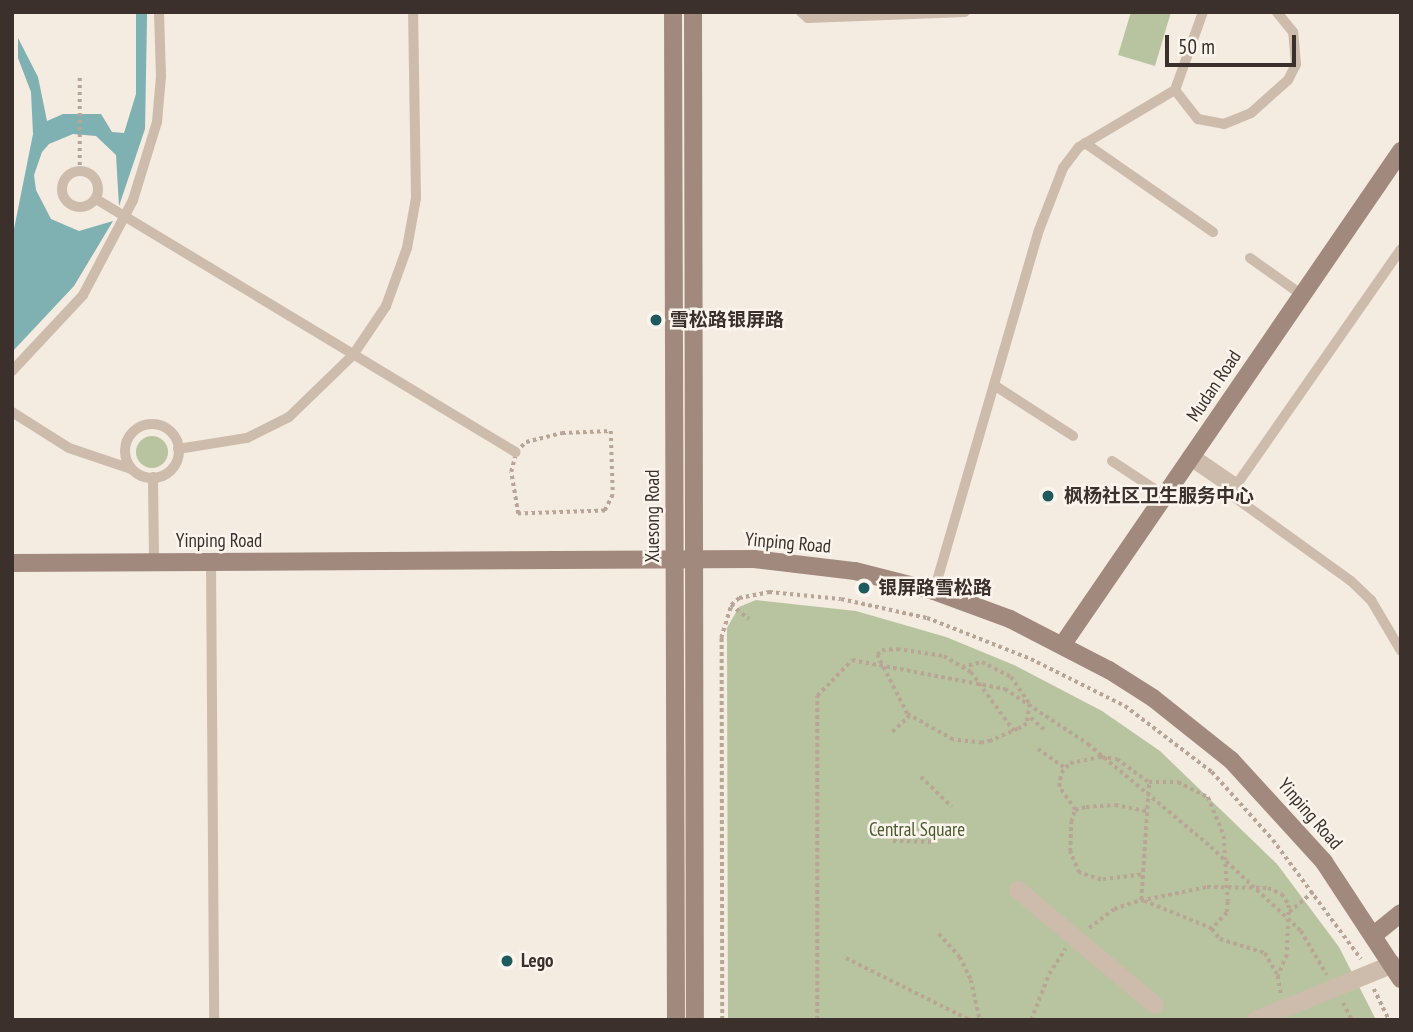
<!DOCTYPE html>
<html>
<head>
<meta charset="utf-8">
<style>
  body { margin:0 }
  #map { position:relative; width:1413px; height:1032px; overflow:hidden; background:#f4ebe1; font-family:"PT Sans Narrow","Noto Sans SC",sans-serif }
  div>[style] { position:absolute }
  .green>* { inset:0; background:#b8c4a0 }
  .round { border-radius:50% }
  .water>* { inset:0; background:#7fb0b2 }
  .path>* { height:3.5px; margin-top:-1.75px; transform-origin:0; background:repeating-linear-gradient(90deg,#b9a596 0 3.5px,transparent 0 7px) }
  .lane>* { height:10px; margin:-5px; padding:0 5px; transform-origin:5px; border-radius:5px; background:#cdbbac }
  .lane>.ring { margin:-5px; padding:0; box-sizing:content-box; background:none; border:10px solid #cdbbac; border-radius:50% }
  .street>* { height:18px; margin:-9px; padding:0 9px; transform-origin:9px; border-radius:9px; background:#cdbbac }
  .secondary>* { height:18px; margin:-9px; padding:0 9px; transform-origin:9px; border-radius:9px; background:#a18a7d }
  .dots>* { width:19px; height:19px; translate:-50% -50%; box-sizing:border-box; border:4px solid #fbf5ee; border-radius:50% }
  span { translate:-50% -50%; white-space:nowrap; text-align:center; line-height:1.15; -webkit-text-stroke:5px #fbf5ee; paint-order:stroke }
  .poi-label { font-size:19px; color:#3b302b; font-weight:700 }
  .left { translate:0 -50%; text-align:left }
  .street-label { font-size:19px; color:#3b302b }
  .park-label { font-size:19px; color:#4a5a2e }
  .frame { position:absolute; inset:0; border:14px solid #3b302b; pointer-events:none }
  .scale { position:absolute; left:1165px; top:35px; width:131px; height:32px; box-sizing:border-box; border:4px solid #3b302b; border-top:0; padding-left:9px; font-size:21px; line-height:24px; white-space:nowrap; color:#3b302b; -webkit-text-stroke:5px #fbf5ee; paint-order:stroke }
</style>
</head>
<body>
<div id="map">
  <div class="green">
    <i style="clip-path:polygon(1131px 12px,1171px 12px,1155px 66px,1118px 55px)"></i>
    <i class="round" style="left:136px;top:436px;width:32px;height:32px"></i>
    <i style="clip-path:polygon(756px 600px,856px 611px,946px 637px,1014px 665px,1102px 711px,1160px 751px,1277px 864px,1339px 947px,1376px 1020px,728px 1020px,727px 628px,739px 607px)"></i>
  </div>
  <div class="water">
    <i style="clip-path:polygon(136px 12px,147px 12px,147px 18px,145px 129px,119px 206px,116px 155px,96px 136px,73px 134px,49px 144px,42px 152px,34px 175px,36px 190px,51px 219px,79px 231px,113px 221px,74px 286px,12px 352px,12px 239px,33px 134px,31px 92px,18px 58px,18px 38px,38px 77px,47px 121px,63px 114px,101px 114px,112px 132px,124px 133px,136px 94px)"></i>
  </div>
  <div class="path">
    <i style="left:80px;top:78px;width:93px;rotate:90deg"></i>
    <i style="left:611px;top:431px;width:64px;rotate:88.2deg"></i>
    <i style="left:613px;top:495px;width:18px;rotate:117deg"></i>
    <i style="left:605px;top:511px;width:87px;rotate:178deg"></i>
    <i style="left:518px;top:514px;width:43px;rotate:-99.5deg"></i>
    <i style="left:511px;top:472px;width:21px;rotate:-76deg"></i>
    <i style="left:516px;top:452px;width:14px;rotate:-45deg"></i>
    <i style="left:526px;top:442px;width:37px;rotate:-14deg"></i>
    <i style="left:562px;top:433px;width:49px;rotate:-2.3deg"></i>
    <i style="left:731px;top:605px;width:23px;rotate:38deg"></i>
    <i style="left:962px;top:667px;width:21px;rotate:-14deg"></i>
    <i style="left:982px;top:662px;width:33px;rotate:27deg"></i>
    <i style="left:1011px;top:677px;width:33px;rotate:55deg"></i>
    <i style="left:1030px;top:704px;width:20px;rotate:99deg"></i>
    <i style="left:1027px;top:724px;width:10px;rotate:151deg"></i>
    <i style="left:1018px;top:729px;width:30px;rotate:156deg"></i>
    <i style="left:991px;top:741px;width:9px;rotate:167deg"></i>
    <i style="left:982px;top:743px;width:29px;rotate:-174deg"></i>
    <i style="left:953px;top:740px;width:53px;rotate:-150.5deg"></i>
    <i style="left:907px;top:714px;width:66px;rotate:-117deg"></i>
    <i style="left:877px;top:655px;width:7px;rotate:-45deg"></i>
    <i style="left:882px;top:650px;width:15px;rotate:-4deg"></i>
    <i style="left:897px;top:649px;width:48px;rotate:8.5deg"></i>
    <i style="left:944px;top:656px;width:21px;rotate:31deg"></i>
    <i style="left:962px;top:667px;width:10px;rotate:29deg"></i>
    <i style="left:971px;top:672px;width:73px;rotate:53.9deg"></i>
    <i style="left:1031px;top:718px;width:21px;rotate:41deg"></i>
    <i style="left:892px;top:732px;width:23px;rotate:-43deg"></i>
    <i style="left:1038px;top:749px;width:33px;rotate:35deg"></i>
    <i style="left:921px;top:777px;width:43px;rotate:44.1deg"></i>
    <i style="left:1075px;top:810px;width:28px;rotate:-125deg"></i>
    <i style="left:1059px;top:787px;width:14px;rotate:-82deg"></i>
    <i style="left:1061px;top:773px;width:13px;rotate:-48deg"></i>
    <i style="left:1070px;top:763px;width:32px;rotate:-11deg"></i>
    <i style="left:1101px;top:757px;width:16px;rotate:7deg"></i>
    <i style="left:1117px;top:759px;width:39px;rotate:36deg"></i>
    <i style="left:1149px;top:782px;width:29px"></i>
    <i style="left:1178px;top:782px;width:34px;rotate:27deg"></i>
    <i style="left:1208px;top:797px;width:42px;rotate:67.7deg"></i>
    <i style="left:1224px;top:836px;width:66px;rotate:86.5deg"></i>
    <i style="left:1228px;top:902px;width:11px;rotate:95deg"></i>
    <i style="left:1227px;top:913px;width:22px;rotate:133deg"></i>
    <i style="left:1212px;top:929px;width:77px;rotate:-157.8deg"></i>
    <i style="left:1141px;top:900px;width:118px;rotate:-86.1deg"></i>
    <i style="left:893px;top:841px;width:39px;rotate:1deg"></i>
    <i style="left:1141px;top:875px;width:40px;rotate:172.9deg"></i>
    <i style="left:1101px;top:880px;width:23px;rotate:-162deg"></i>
    <i style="left:1079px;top:873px;width:23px;rotate:-113deg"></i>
    <i style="left:1070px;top:852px;width:30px;rotate:-88deg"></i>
    <i style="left:1071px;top:822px;width:13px;rotate:-72deg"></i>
    <i style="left:1075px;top:810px;width:11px;rotate:-15deg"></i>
    <i style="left:1086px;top:807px;width:29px;rotate:-4deg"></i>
    <i style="left:1115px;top:805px;width:33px;rotate:11deg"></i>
    <i style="left:1289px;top:912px;width:31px;rotate:-40deg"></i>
    <i style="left:1089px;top:928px;width:31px;rotate:-37deg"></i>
    <i style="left:1114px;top:909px;width:21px;rotate:-19deg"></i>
    <i style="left:1134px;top:902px;width:75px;rotate:-11.6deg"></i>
    <i style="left:1207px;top:887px;width:61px;rotate:0.9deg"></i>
    <i style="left:1268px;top:888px;width:15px;rotate:23deg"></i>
    <i style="left:1282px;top:894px;width:13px;rotate:58deg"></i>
    <i style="left:1289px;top:905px;width:50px;rotate:92.3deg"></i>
    <i style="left:1287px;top:955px;width:23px;rotate:113deg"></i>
    <i style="left:1278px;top:976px;width:18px;rotate:81deg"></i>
    <i style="left:1212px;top:929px;width:13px;rotate:51deg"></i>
    <i style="left:1220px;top:939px;width:47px;rotate:17.3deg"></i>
    <i style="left:1265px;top:953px;width:24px;rotate:60deg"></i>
    <i style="left:939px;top:934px;width:31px;rotate:48deg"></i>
    <i style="left:960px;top:957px;width:25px;rotate:64deg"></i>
    <i style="left:971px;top:980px;width:41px;rotate:77.3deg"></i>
    <i style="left:846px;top:958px;width:139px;rotate:26.6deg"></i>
    <i style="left:1374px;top:989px;width:34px;rotate:64deg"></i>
    <i style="left:1343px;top:1003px;width:19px;rotate:62deg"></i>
    <i style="left:722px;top:1020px;width:382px;rotate:-90.1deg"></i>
    <i style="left:721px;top:638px;width:34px;rotate:-73deg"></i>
    <i style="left:731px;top:605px;width:11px;rotate:-41deg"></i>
    <i style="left:739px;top:598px;width:31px;rotate:-11deg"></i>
    <i style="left:769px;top:592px;width:72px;rotate:5.6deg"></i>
    <i style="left:841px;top:599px;width:88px;rotate:12.5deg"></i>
    <i style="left:927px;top:618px;width:112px;rotate:21.5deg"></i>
    <i style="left:1031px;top:659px;width:105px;rotate:26.6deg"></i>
    <i style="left:1125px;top:706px;width:109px;rotate:37.2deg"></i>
    <i style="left:1212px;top:772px;width:91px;rotate:48.1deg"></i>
    <i style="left:1273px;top:840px;width:148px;rotate:53.5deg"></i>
    <i style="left:817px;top:1020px;width:324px;rotate:-90deg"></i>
    <i style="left:817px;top:696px;width:50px;rotate:-45.8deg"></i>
    <i style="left:852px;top:660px;width:156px;rotate:10.7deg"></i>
    <i style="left:1005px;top:689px;width:100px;rotate:33.5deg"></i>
    <i style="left:1088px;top:744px;width:160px;rotate:39.9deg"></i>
    <i style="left:1211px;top:847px;width:123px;rotate:43deg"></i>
    <i style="left:1301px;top:931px;width:51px;rotate:59.4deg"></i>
    <i style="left:1031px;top:1020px;width:49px;rotate:-68.6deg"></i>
    <i style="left:1049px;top:974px;width:30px;rotate:-57deg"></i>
  </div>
  <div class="lane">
    <i style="left:801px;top:12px;width:9px;rotate:41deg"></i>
    <i style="left:808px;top:18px;width:157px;rotate:-2.2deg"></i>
    <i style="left:1175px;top:90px;width:37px;rotate:52deg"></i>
    <i style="left:1198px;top:119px;width:26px;rotate:11deg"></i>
    <i style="left:1224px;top:124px;width:29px;rotate:-22deg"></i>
    <i style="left:1251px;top:113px;width:50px;rotate:-41.7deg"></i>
    <i style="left:1288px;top:80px;width:18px;rotate:-63deg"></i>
    <i style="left:1296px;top:64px;width:32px;rotate:-95deg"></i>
    <i style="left:1293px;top:32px;width:26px;rotate:-129deg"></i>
    <i style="left:1085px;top:143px;width:156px;rotate:34.8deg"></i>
    <i class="ring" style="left:62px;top:171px;width:26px;height:26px"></i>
    <i style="left:96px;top:199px;width:490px;rotate:31.1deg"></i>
    <i style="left:1401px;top:249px;width:299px;rotate:124.9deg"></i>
    <i style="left:1230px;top:494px;width:149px;rotate:35.7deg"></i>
    <i style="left:1351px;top:581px;width:28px;rotate:44deg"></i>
    <i style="left:1371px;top:600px;width:59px;rotate:59.5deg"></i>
    <i style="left:1250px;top:258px;width:64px;rotate:35.4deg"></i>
    <i style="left:12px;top:371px;width:104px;rotate:-46.9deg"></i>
    <i style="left:83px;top:295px;width:107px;rotate:-62.2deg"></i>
    <i style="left:133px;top:200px;width:82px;rotate:-72.9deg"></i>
    <i style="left:157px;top:122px;width:46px;rotate:-85deg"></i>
    <i style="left:161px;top:76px;width:64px;rotate:-91.8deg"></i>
    <i style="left:994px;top:385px;width:94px;rotate:32.8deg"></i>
    <i style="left:12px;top:412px;width:67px;rotate:32.3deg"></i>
    <i style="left:69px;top:448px;width:65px;rotate:18.7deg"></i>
    <i class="ring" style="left:125px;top:424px;width:44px;height:44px"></i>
    <i style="left:178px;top:449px;width:70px;rotate:-9.1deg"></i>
    <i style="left:247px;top:438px;width:47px;rotate:-26.6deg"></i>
    <i style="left:289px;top:417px;width:89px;rotate:-44.1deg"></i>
    <i style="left:353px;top:355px;width:59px;rotate:-56deg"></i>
    <i style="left:386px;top:306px;width:62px;rotate:-70.1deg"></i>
    <i style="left:407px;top:248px;width:51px;rotate:-79.8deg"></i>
    <i style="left:416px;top:198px;width:186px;rotate:-90.9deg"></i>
    <i style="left:1112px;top:461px;width:64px;rotate:33.4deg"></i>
    <i style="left:153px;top:477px;width:86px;rotate:89.3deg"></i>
    <i style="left:211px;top:562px;width:458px;rotate:89.6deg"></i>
    <i style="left:934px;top:591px;width:376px;rotate:-73.8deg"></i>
    <i style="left:1039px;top:230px;width:66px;rotate:-68.8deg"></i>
    <i style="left:1063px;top:168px;width:26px;rotate:-53deg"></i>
    <i style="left:1079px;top:147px;width:112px;rotate:-30.7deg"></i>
    <i style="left:1175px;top:90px;width:83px;rotate:-70.3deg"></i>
  </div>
  <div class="street">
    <i style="left:1191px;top:457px;width:53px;rotate:34.3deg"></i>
    <i style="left:1018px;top:890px;width:179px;rotate:40deg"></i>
    <i style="left:1256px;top:1020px;width:148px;rotate:-22.2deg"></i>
  </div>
  <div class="secondary">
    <i style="left:673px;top:12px;width:1008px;rotate:89.83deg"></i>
    <i style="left:693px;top:12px;width:1008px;rotate:89.89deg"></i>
    <i style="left:12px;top:563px;width:742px;rotate:-0.31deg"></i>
    <i style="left:754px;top:559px;width:102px;rotate:6.8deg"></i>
    <i style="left:855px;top:571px;width:81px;rotate:14.2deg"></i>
    <i style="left:934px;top:591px;width:81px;rotate:20.2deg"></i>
    <i style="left:1010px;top:619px;width:111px;rotate:27.3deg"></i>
    <i style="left:1109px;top:670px;width:52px;rotate:32.5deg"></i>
    <i style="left:1153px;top:698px;width:100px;rotate:38.5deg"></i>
    <i style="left:1231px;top:760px;width:138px;rotate:47.6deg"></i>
    <i style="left:1324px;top:862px;width:140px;rotate:56.7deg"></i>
    <i style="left:1063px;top:644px;width:598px;rotate:-55.57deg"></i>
    <i style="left:1375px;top:934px;width:33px;rotate:-39deg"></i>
  </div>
  <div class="dots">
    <i style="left:656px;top:320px;background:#1f5a5e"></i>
    <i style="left:1048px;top:496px;background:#1f5a5e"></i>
    <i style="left:864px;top:588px;background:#1f5a5e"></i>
    <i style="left:507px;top:961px;background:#1f5a5e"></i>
  </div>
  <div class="poi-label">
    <span class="left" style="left:670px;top:320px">雪松路银屏路</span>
    <span class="left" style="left:1064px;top:496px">枫杨社区卫生服务中心</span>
    <span class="left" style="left:878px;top:588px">银屏路雪松路</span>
    <span class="left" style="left:521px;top:961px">Lego</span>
  </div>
  <div class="street-label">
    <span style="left:1214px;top:386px;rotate:-56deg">Mudan Road</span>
    <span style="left:653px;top:516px;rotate:-90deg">Xuesong Road</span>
    <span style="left:219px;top:541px">Yinping Road</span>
    <span style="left:788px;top:543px;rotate:5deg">Yinping Road</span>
    <span style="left:1310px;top:814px;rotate:49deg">Yinping Road</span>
  </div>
  <div class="park-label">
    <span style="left:917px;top:830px">Central Square</span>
  </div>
  <div class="frame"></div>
  <div class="scale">50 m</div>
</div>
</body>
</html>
